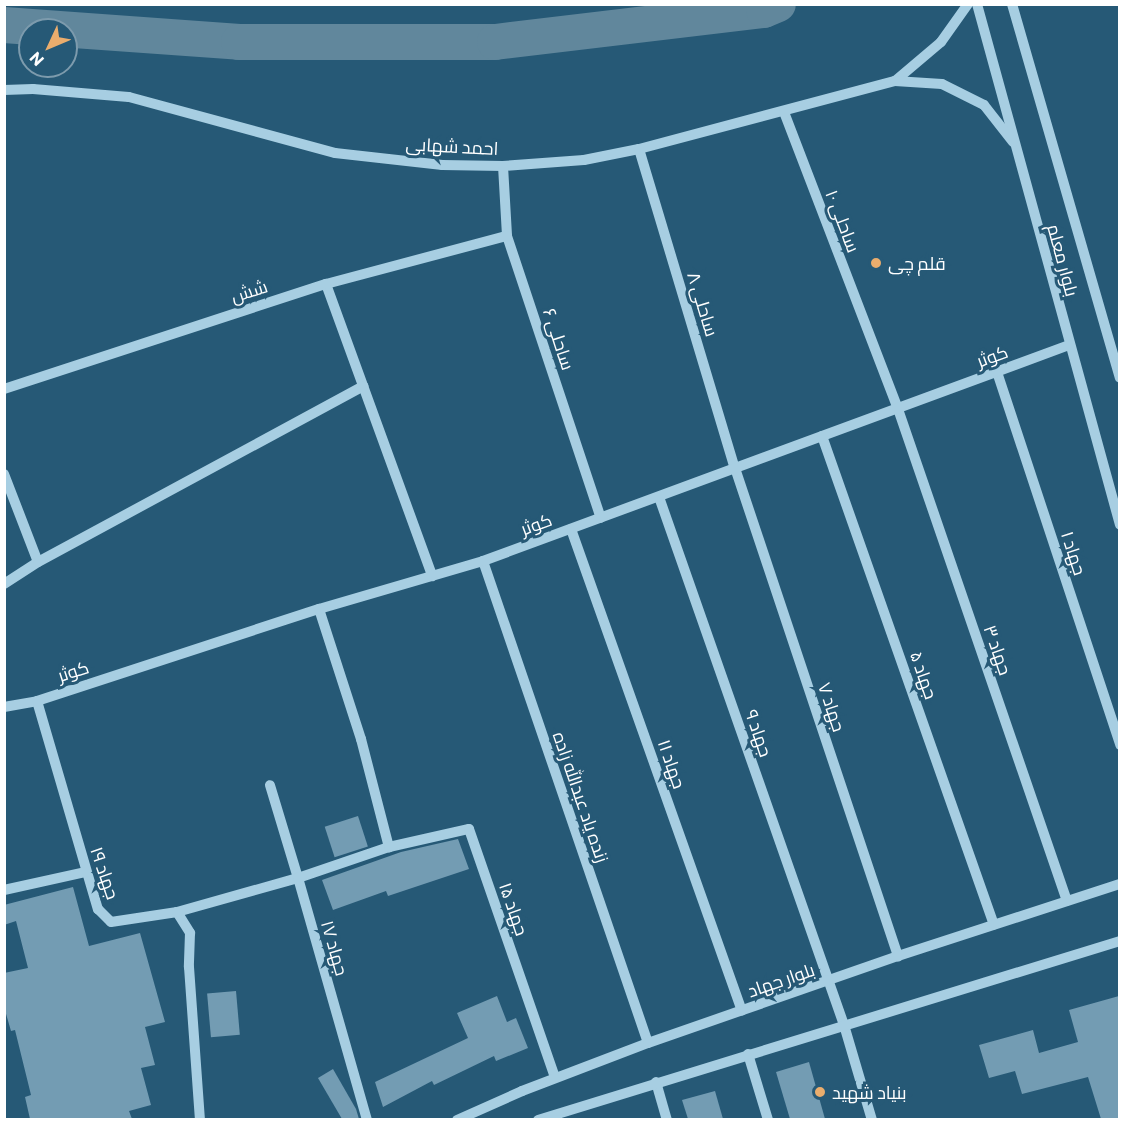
<!DOCTYPE html>
<html>
<head>
<meta charset="utf-8">
<style>
  body { margin:0 }
  #map { position:relative; width:1124px; height:1124px; overflow:hidden; background:#265976; font-family:Commissioner,Cairo,sans-serif }
  div>[style] { position:absolute }
  .river>* { height:36px; margin:-18px; padding:0 18px; transform-origin:18px; border-radius:18px; background:#61879c }
  .building>* { inset:0; background:#739cb3; transform-origin:0 0 }
  .minor>* { height:10px; margin:-5px; padding:0 5px; transform-origin:5px; border-radius:5px; background:#a7cee2 }
  .dots>* { width:16px; height:16px; translate:-50% -50%; box-sizing:border-box; border:3px solid #265976; border-radius:50% }
  span { translate:-50% -50%; white-space:nowrap; text-align:center; line-height:1.15; -webkit-text-stroke:6px #265976; paint-order:stroke }
  .street-label { font-size:18px; color:#fff }
  .poi-label { font-size:18px; color:#fff }
  .left { translate:0 -50%; text-align:left }
  .frame { position:absolute; inset:0; border:6px solid #fff; pointer-events:none }
  .north { position:absolute; left:18px; top:18px; width:60px; height:60px; box-sizing:border-box; background:#265976; border:2px solid #7d9bad; border-radius:50%; rotate:226deg; font-size:16px; font-weight:700; line-height:24px; text-align:center; color:#fff }
  .north::after { content:''; display:block; margin:auto; width:21px; height:27px; background:#eaad6d; clip-path:polygon(50% 0,100% 100%,50% 72%,0 100%) }
</style>
</head>
<body>
<div id="map">
  <div class="river">
    <i style="left:4px;top:25px;width:236px;rotate:4.1deg"></i>
    <i style="left:239px;top:42px;width:256px"></i>
    <i style="left:495px;top:42px;width:271px;rotate:-6.8deg"></i>
    <i style="left:764px;top:10px;width:15px;rotate:-23deg"></i>
  </div>
  <div class="building">
    <i style="left:358px;top:816px;width:32px;height:35px;rotate:72deg"></i>
    <i style="clip-path:polygon(458px 839px,469px 869px,388px 896px,386px 891px,333px 910px,322px 880px,401px 852px)"></i>
    <i style="clip-path:polygon(73px 887px,89px 946px,140px 933px,165px 1022px,145px 1027px,155px 1065px,141px 1068px,151px 1105px,129px 1111px,132px 1119px,30px 1119px,25px 1097px,31px 1095px,15px 1030px,11px 1031px,4px 1007px,4px 973px,28px 968px,16px 921px,4px 925px,4px 905px)"></i>
    <i style="left:236px;top:991px;width:44px;height:29px;rotate:85deg"></i>
    <i style="clip-path:polygon(497px 996px,507px 1022px,516px 1018px,528px 1048px,496px 1061px,494px 1056px,434px 1085px,432px 1081px,383px 1107px,375px 1082px,468px 1038px,457px 1013px)"></i>
    <i style="clip-path:polygon(1119px 996px,1119px 1119px,1101px 1119px,1088px 1077px,1022px 1094px,1015px 1071px,989px 1078px,979px 1045px,1033px 1030px,1039px 1053px,1078px 1042px,1069px 1010px)"></i>
    <i style="clip-path:polygon(809px 1062px,825px 1119px,790px 1119px,776px 1072px)"></i>
    <i style="clip-path:polygon(333px 1069px,356px 1109px,359px 1119px,342px 1119px,318px 1078px)"></i>
    <i style="clip-path:polygon(715px 1091px,723px 1119px,688px 1119px,682px 1100px)"></i>
  </div>
  <div class="minor">
    <i style="left:977px;top:4px;width:540px;rotate:74.65deg"></i>
    <i style="left:1012px;top:4px;width:389px;rotate:73.9deg"></i>
    <i style="left:895px;top:81px;width:60px;rotate:-40.3deg"></i>
    <i style="left:941px;top:42px;width:47px;rotate:-54.6deg"></i>
    <i style="left:4px;top:90px;width:29px;rotate:-2deg"></i>
    <i style="left:33px;top:89px;width:96px;rotate:4.8deg"></i>
    <i style="left:129px;top:97px;width:213px;rotate:15.2deg"></i>
    <i style="left:335px;top:153px;width:108px;rotate:6.4deg"></i>
    <i style="left:442px;top:165px;width:61px;rotate:0.9deg"></i>
    <i style="left:503px;top:166px;width:81px;rotate:-4.2deg"></i>
    <i style="left:584px;top:160px;width:56px;rotate:-11.3deg"></i>
    <i style="left:639px;top:149px;width:265px;rotate:-14.9deg"></i>
    <i style="left:895px;top:81px;width:47px;rotate:3.7deg"></i>
    <i style="left:942px;top:84px;width:47px;rotate:26.6deg"></i>
    <i style="left:984px;top:105px;width:47px;rotate:51.9deg"></i>
    <i style="left:784px;top:112px;width:318px;rotate:69deg"></i>
    <i style="left:898px;top:409px;width:520px;rotate:71.04deg"></i>
    <i style="left:639px;top:149px;width:333px;rotate:73.3deg"></i>
    <i style="left:735px;top:468px;width:515px;rotate:71.53deg"></i>
    <i style="left:503px;top:166px;width:70px;rotate:86.7deg"></i>
    <i style="left:507px;top:236px;width:297px;rotate:71.6deg"></i>
    <i style="left:326px;top:284px;width:311px;rotate:70deg"></i>
    <i style="left:997px;top:372px;width:393px;rotate:71.7deg"></i>
    <i style="left:4px;top:389px;width:339px;rotate:-18.1deg"></i>
    <i style="left:326px;top:284px;width:187px;rotate:-14.9deg"></i>
    <i style="left:822px;top:436px;width:518px;rotate:70.62deg"></i>
    <i style="left:4px;top:474px;width:94px;rotate:68.9deg"></i>
    <i style="left:659px;top:497px;width:559px;rotate:70.69deg"></i>
    <i style="left:844px;top:1025px;width:99px;rotate:73.6deg"></i>
    <i style="left:571px;top:529px;width:511px;rotate:70.47deg"></i>
    <i style="left:483px;top:561px;width:509px;rotate:71.1deg"></i>
    <i style="left:4px;top:584px;width:40px;rotate:-32.9deg"></i>
    <i style="left:38px;top:562px;width:370px;rotate:-28.4deg"></i>
    <i style="left:319px;top:609px;width:137px;rotate:72.1deg"></i>
    <i style="left:361px;top:739px;width:112px;rotate:75.5deg"></i>
    <i style="left:37px;top:701px;width:217px;rotate:73.7deg"></i>
    <i style="left:98px;top:909px;width:18px;rotate:45deg"></i>
    <i style="left:111px;top:922px;width:67px;rotate:-8.6deg"></i>
    <i style="left:177px;top:912px;width:25px;rotate:58deg"></i>
    <i style="left:190px;top:933px;width:34px;rotate:92deg"></i>
    <i style="left:189px;top:967px;width:153px;rotate:85.9deg"></i>
    <i style="left:4px;top:707px;width:34px;rotate:-10deg"></i>
    <i style="left:37px;top:701px;width:297px;rotate:-18.1deg"></i>
    <i style="left:319px;top:609px;width:171px;rotate:-16.3deg"></i>
    <i style="left:483px;top:561px;width:625px;rotate:-20.23deg"></i>
    <i style="left:4px;top:890px;width:84px;rotate:-12.4deg"></i>
    <i style="left:177px;top:912px;width:126px;rotate:-15.7deg"></i>
    <i style="left:298px;top:878px;width:97px;rotate:-106.8deg"></i>
    <i style="left:748px;top:1054px;width:69px;rotate:73.1deg"></i>
    <i style="left:656px;top:1082px;width:40px;rotate:74deg"></i>
    <i style="left:367px;top:1120px;width:252px;rotate:-105.9deg"></i>
    <i style="left:298px;top:878px;width:96px;rotate:-18.8deg"></i>
    <i style="left:389px;top:847px;width:82px;rotate:-12.7deg"></i>
    <i style="left:469px;top:829px;width:263px;rotate:70.9deg"></i>
    <i style="left:457px;top:1120px;width:71px;rotate:-24deg"></i>
    <i style="left:522px;top:1091px;width:135px;rotate:-20.9deg"></i>
    <i style="left:648px;top:1043px;width:265px;rotate:-19.2deg"></i>
    <i style="left:898px;top:956px;width:233px;rotate:-18deg"></i>
    <i style="left:538px;top:1120px;width:609px;rotate:-17.1deg"></i>
  </div>
  <div class="dots">
    <i style="left:876px;top:263px;background:#eaad6d"></i>
    <i style="left:820px;top:1092px;background:#eaad6d"></i>
  </div>
  <div class="street-label">
    <span style="left:452px;top:146px;rotate:3deg">احمد شهابی</span>
    <span style="left:843px;top:221px;rotate:69deg">ساحلی ۱۰</span>
    <span style="left:1063px;top:260px;rotate:75deg">بلوار معلم</span>
    <span style="left:249px;top:291px;rotate:-18deg">شش</span>
    <span style="left:703px;top:304px;rotate:73deg">ساحلی ۸</span>
    <span style="left:559px;top:339px;rotate:72deg">ساحلی ۶</span>
    <span style="left:992px;top:356px;rotate:-20deg">کوثر</span>
    <span style="left:536px;top:524px;rotate:-20deg">کوثر</span>
    <span style="left:1074px;top:553px;rotate:72deg">جهاد ۱</span>
    <span style="left:998px;top:650px;rotate:71deg">جهاد ۳</span>
    <span style="left:73px;top:671px;rotate:-18deg">کوثر</span>
    <span style="left:924px;top:675px;rotate:71deg">جهاد ۵</span>
    <span style="left:832px;top:707px;rotate:72deg">جهاد ۷</span>
    <span style="left:759px;top:733px;rotate:71deg">جهاد ۹</span>
    <span style="left:672px;top:764px;rotate:71deg">جهاد ۱۱</span>
    <span style="left:581px;top:797px;rotate:71deg">زنده یاد عبدالله زاده</span>
    <span style="left:105px;top:873px;rotate:71deg">جهاد ۱۹</span>
    <span style="left:514px;top:909px;rotate:71deg">جهاد ۱۵</span>
    <span style="left:335px;top:948px;rotate:74deg">جهاد ۱۷</span>
    <span style="left:781px;top:980px;rotate:-19deg">بلوار جهاد</span>
  </div>
  <div class="poi-label">
    <span class="left" style="left:888px;top:263px">قلم چی</span>
    <span class="left" style="left:832px;top:1092px">بنیاد شهید</span>
  </div>
  <div class="frame"></div>
  <div class="north">N</div>
</div>
</body>
</html>
